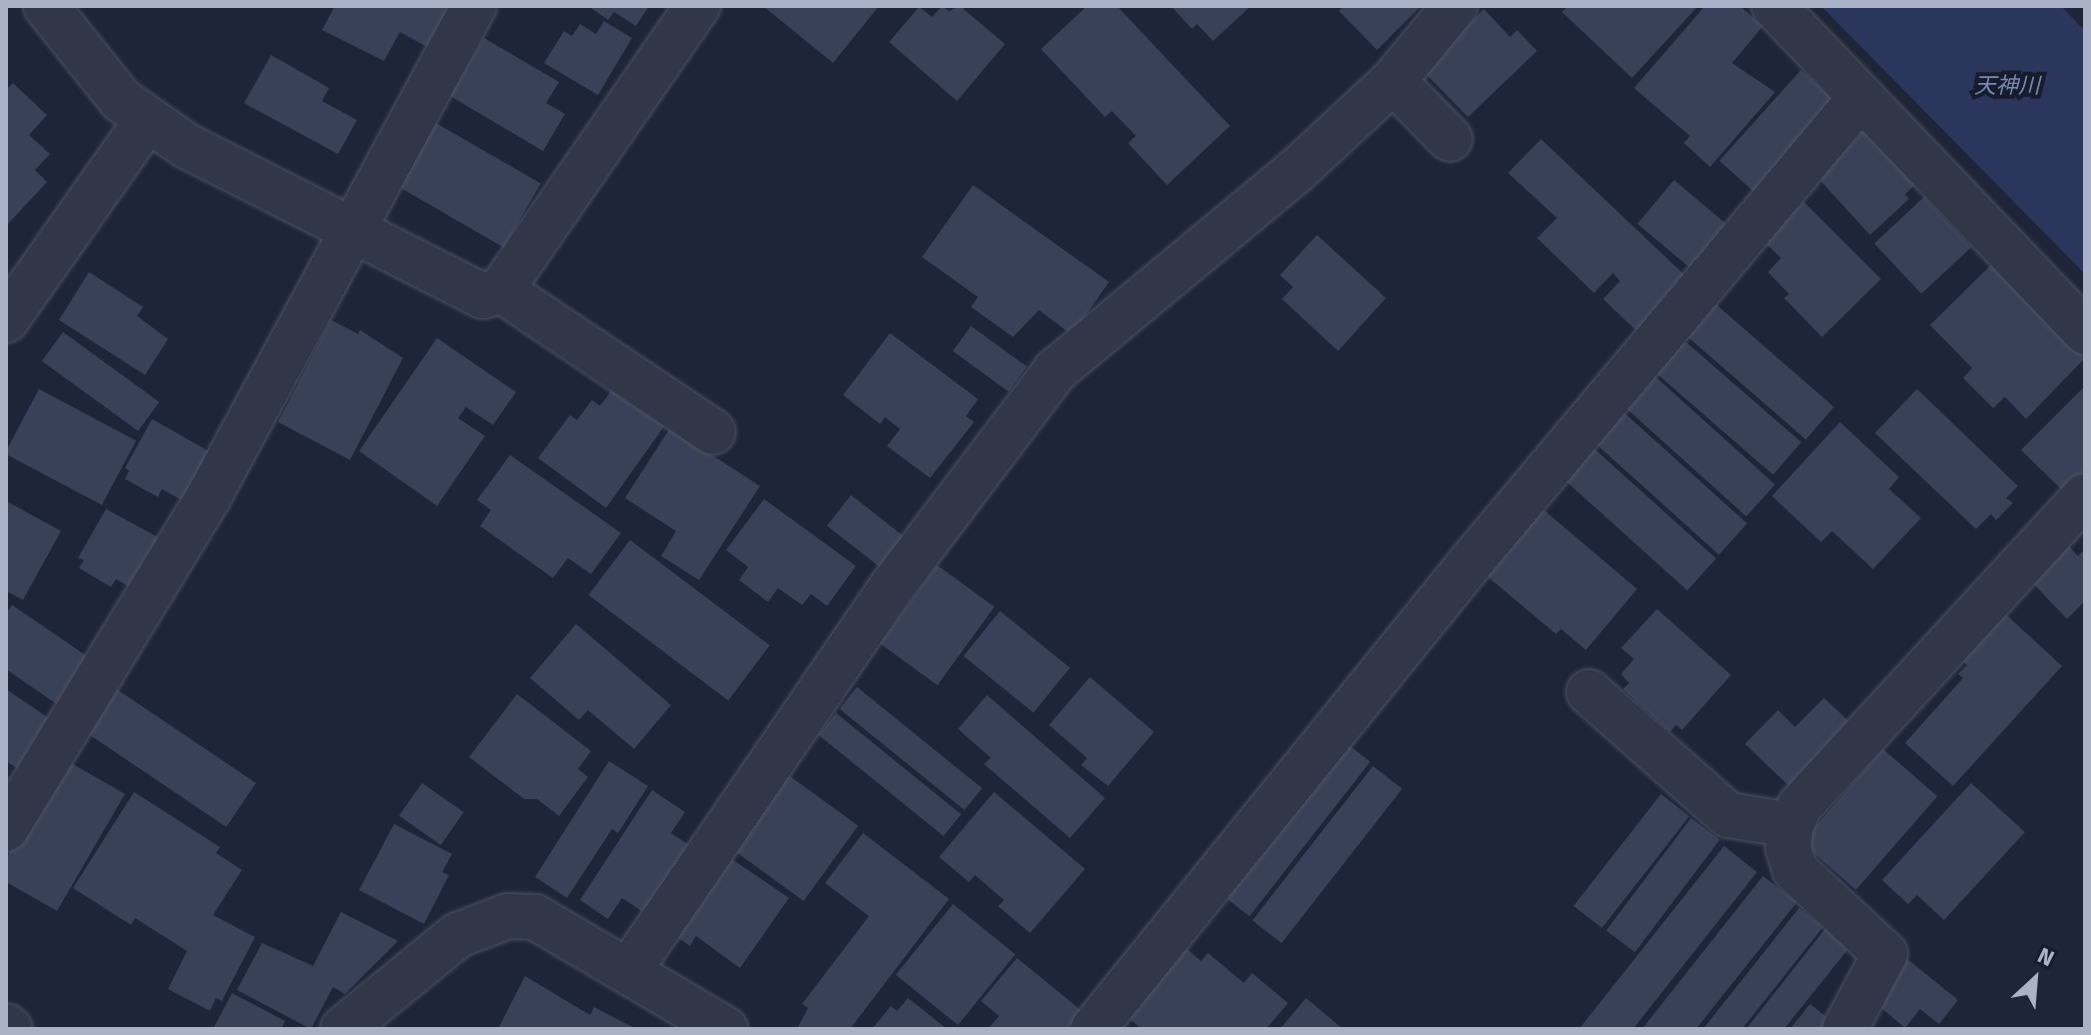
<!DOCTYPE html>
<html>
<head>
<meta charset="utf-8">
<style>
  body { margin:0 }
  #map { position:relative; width:2091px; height:1035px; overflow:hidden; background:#1e2538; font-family:"Fira Sans","Noto Sans JP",sans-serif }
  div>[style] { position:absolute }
  .water>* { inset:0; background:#2a365b }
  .building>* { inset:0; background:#394159; transform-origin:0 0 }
  .roads { filter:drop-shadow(0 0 2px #4c5164) drop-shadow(0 0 2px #4c5164) }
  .minor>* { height:44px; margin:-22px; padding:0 22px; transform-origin:22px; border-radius:22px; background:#313749 }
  span { translate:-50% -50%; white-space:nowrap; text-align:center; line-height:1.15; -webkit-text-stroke:8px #171c2d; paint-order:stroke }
  .water-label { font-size:22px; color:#7888b6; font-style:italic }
  .frame { position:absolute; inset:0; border:8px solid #abb1c6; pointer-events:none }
  .north { position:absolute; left:1995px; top:939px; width:80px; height:80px; -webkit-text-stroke:6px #171c2d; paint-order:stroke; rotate:26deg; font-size:22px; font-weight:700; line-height:32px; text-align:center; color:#abb1c6 }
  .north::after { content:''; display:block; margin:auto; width:28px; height:36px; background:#abb1c6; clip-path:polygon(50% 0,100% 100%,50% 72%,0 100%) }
</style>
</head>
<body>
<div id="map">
  <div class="water">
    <i style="clip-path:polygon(1821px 6px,2061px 6px,2085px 31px,2085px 274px)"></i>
  </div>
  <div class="building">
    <i style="clip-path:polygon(335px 6px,451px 6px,429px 48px,400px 32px,384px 61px,322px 30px)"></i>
    <i style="clip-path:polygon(588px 6px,649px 6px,636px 26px,614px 12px,608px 20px)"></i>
    <i style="clip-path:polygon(763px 6px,879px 6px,833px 63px)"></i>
    <i style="clip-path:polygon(942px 6px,949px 11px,960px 6px,1005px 44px,957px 101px,889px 42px,919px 7px,932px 17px)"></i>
    <i style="clip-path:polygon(1087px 6px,1117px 6px,1230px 126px,1167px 185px,1128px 143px,1136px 136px,1112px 111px,1105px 117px,1041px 49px)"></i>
    <i style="clip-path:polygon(1171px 6px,1251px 6px,1213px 41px,1197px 24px,1192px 29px)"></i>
    <i style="clip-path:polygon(1344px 6px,1417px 6px,1419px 8px,1377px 50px,1339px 11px)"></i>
    <i style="clip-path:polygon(1568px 6px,1698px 6px,1632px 78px,1562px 12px)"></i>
    <i style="clip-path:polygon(1705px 6px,1740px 6px,1763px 26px,1732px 63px,1775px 92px,1710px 167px,1684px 143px,1690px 136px,1634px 88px)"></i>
    <i style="clip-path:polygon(1484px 9px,1510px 37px,1517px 30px,1537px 51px,1468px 117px,1422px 70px)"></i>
    <i style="clip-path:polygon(604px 21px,632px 38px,598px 95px,544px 63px,564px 31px,572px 36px,580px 24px,596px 34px)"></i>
    <i style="clip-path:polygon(484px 38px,559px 82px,546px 103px,565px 114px,543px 151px,450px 96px)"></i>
    <i style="clip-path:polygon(271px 55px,329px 88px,322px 101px,357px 120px,338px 154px,244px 103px)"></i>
    <i style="left:1801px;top:70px;width:52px;height:122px;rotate:42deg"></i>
    <i style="clip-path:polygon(13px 83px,47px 115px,29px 135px,50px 154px,35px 170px,47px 182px,6px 226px,6px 90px)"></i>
    <i style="left:436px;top:123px;width:121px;height:74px;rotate:30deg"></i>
    <i style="clip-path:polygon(1866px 128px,1917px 183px,1905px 194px,1909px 199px,1870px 235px,1818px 178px)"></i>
    <i style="clip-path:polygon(1541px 139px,1693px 283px,1643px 337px,1603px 299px,1620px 281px,1613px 273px,1594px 293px,1537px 238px,1557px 218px,1508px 173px)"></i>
    <i style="left:1674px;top:180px;width:78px;height:57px;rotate:40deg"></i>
    <i style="clip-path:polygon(973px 185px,1109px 282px,1072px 335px,1039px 310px,1013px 337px,971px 307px,978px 297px,922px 257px)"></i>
    <i style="left:1924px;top:197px;width:69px;height:68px;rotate:47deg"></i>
    <i style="clip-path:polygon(1804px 202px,1881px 279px,1822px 337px,1784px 298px,1789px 294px,1768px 272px,1781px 258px,1763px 241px)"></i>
    <i style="clip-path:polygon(1317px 235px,1386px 298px,1338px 351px,1282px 299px,1293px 287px,1280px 275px)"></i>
    <i style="clip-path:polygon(1992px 264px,2085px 358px,2026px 419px,2005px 397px,1993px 408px,1963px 378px,1972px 368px,1930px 325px)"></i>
    <i style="clip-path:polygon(89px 272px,143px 307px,137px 316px,168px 339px,145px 375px,59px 320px)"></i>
    <i style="left:1711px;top:300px;width:163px;height:43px;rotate:41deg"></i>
    <i style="clip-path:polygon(331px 320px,358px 334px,360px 330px,403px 358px,350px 460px,278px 422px)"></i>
    <i style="left:971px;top:326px;width:69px;height:31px;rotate:36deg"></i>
    <i style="left:63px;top:332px;width:119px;height:36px;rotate:36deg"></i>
    <i style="clip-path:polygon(890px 333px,978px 399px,966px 416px,974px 422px,930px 478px,887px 446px,900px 429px,885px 417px,880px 424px,843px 395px)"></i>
    <i style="left:1679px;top:336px;width:162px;height:43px;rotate:41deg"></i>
    <i style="clip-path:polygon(437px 338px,516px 392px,493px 425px,466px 407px,458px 418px,485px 436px,437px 506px,359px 451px)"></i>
    <i style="left:1648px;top:370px;width:171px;height:43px;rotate:42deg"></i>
    <i style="clip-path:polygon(2085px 386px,2085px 472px,2064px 492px,2021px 450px)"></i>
    <i style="clip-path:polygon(614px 387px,665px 425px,606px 508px,538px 458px,570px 415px,577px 420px,592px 400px,600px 406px)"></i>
    <i style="left:39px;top:389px;width:110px;height:73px;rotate:28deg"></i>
    <i style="clip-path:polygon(1917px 389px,2018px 486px,2006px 498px,2013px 503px,1996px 520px,1991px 514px,1976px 529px,1875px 433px)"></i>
    <i style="left:1620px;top:409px;width:171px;height:42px;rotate:42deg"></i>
    <i style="clip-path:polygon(152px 419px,210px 452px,183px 501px,162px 489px,158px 497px,125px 479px,129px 471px,125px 468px)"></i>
    <i style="clip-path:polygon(1840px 422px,1899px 477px,1889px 489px,1921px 518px,1873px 569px,1832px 531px,1821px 542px,1772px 496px)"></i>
    <i style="clip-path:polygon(670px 428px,760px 486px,699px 580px,661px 556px,676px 531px,625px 498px)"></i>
    <i style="left:1589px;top:444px;width:171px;height:43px;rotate:42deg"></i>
    <i style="clip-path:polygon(510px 455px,621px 533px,591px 574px,568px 558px,553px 578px,480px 526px,491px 510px,477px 500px)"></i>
    <i style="left:851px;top:495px;width:71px;height:39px;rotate:38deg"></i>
    <i style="clip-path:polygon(764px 499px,856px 566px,827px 606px,811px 594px,802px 605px,778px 588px,768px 602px,739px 580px,748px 567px,726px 550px)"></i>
    <i style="clip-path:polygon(6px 501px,61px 531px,23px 600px,6px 591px)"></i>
    <i style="clip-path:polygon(1538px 505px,1637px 589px,1586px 650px,1561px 629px,1556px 634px,1482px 572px)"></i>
    <i style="clip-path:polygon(106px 509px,165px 541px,136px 591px,116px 579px,111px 587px,79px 568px,84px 560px,78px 558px)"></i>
    <i style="left:630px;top:540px;width:175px;height:69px;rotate:37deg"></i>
    <i style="clip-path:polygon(2065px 542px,2078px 556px,2085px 549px,2085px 601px,2067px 619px,2028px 578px)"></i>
    <i style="left:937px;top:565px;width:71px;height:97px;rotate:36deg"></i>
    <i style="clip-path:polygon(12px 605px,97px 663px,65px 710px,6px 669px,6px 614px)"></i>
    <i style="clip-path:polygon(1657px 609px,1731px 675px,1682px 730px,1676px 725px,1670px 732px,1623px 689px,1629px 683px,1621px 674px,1634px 659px,1621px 648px)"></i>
    <i style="clip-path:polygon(2001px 610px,2062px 666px,1953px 786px,1905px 743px,1963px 678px,1958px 674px,1967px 665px,1957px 657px)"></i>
    <i style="left:1000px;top:611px;width:90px;height:58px;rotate:39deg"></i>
    <i style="clip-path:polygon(576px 624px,671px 705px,634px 749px,588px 710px,579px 720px,530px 678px)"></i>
    <i style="clip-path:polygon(1090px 677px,1154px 732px,1108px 786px,1081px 765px,1087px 758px,1049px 725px)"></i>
    <i style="left:857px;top:687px;width:161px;height:28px;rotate:39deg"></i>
    <i style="left:115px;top:688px;width:170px;height:53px;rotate:34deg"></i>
    <i style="clip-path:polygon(6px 689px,56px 723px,23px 772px,6px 761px)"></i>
    <i style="clip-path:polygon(517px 694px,591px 751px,578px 769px,588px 777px,559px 816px,537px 799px,524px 799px,469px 757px)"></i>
    <i style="clip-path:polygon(987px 695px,1105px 798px,1070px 838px,984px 764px,991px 758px,958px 729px)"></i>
    <i style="clip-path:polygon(1824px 698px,1854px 726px,1792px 789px,1745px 744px,1778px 710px,1795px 727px)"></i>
    <i style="left:836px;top:713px;width:161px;height:28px;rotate:39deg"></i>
    <i style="left:1341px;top:739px;width:37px;height:196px;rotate:38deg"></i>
    <i style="left:1883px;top:749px;width:72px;height:124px;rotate:41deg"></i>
    <i style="clip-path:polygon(64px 759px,125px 794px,57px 911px,6px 882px,6px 859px)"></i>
    <i style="clip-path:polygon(609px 761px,648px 786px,618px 833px,612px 829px,567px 898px,535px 877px)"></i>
    <i style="left:1373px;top:766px;width:37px;height:196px;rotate:38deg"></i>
    <i style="left:787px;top:774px;width:88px;height:93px;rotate:36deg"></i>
    <i style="left:422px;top:783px;width:51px;height:40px;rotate:35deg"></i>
    <i style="clip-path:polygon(1971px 783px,2025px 832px,1944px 920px,1917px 895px,1908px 904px,1882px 880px)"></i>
    <i style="clip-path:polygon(652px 790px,685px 812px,671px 833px,697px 850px,652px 918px,622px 898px,608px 919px,580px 900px)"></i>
    <i style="clip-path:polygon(134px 792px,220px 847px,216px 853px,242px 870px,213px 915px,255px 937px,222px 1001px,216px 998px,210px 1011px,168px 989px,187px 951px,135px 918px,131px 925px,73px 888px)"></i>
    <i style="clip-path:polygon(994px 792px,1085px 869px,1030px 933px,998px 906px,1004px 900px,975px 875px,969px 882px,939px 857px)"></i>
    <i style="left:1661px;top:794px;width:36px;height:142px;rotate:38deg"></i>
    <i style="left:1691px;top:818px;width:36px;height:141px;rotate:37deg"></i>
    <i style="clip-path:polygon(394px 824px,452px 854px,442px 872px,449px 875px,424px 924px,359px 890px)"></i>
    <i style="clip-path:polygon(863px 833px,949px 899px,850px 1029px,797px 1029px,808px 1008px,802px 1004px,869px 916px,825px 883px)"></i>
    <i style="clip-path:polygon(1724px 846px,1757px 872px,1633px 1029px,1579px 1029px)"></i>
    <i style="clip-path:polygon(726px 855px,789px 898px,740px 968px,696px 936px,690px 946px,671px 933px)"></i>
    <i style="clip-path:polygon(1763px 876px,1797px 902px,1696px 1029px,1642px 1029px)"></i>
    <i style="left:953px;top:904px;width:80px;height:91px;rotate:39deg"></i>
    <i style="clip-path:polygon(1799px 908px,1823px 927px,1742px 1029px,1703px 1029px)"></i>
    <i style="clip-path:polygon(341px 912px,398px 941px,345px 994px,333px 987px,311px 1029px,237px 990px,262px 943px,313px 966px)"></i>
    <i style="clip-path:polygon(1825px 929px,1849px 948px,1784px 1029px,1746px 1029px)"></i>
    <i style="clip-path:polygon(1180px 943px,1201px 961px,1208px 953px,1244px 983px,1252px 973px,1288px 1003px,1266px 1029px,1142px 1029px,1121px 1012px)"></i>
    <i style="clip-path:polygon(1017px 958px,1082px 1011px,1067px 1029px,988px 1029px,999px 1016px,981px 1001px)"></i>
    <i style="clip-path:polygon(1906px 958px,1958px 1000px,1939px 1024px,1920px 1009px,1905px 1028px,1872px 1000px)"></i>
    <i style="clip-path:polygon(525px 976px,590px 1015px,594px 1007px,636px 1029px,498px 1029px)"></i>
    <i style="clip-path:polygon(232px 993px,285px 1021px,281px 1029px,213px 1029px)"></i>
    <i style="clip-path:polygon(908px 998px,947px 1029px,872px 1029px,891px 1006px,897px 1011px)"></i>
    <i style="clip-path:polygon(1306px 998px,1343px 1029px,1280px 1029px)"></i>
    <i style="clip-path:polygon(1810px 1004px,1833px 1022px,1828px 1029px,1790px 1029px)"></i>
  </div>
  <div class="roads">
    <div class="minor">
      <i style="left:46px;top:6px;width:120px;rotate:51.4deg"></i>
      <i style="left:121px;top:100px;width:78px;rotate:35.1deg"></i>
      <i style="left:185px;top:145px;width:334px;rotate:26.9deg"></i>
      <i style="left:483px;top:296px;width:19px;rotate:-18deg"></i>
      <i style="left:501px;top:290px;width:346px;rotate:-55.3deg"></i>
      <i style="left:1774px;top:6px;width:451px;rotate:46.3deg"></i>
      <i style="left:1393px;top:81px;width:81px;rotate:45.5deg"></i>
      <i style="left:501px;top:290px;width:255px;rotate:33.8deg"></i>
      <i style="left:6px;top:320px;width:245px;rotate:-54.8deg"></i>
      <i style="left:1589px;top:692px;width:186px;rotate:41.5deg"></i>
      <i style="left:1728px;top:815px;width:64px;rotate:9deg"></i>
      <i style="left:1791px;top:825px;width:21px;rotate:-65deg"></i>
      <i style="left:1800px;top:806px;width:421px;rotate:-47.4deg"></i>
      <i style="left:1791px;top:825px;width:23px;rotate:97deg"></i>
      <i style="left:1788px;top:848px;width:23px;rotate:72deg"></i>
      <i style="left:1795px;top:870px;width:123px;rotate:43deg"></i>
      <i style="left:1885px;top:954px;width:85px;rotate:118.1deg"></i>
      <i style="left:6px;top:829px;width:390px;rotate:-58.6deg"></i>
      <i style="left:209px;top:496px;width:557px;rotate:-61.59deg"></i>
      <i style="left:628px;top:972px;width:470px;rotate:-55.6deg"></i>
      <i style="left:894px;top:584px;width:267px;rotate:-52.9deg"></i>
      <i style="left:1055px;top:371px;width:312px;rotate:-39.7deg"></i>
      <i style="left:1295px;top:172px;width:134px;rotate:-42.9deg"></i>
      <i style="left:1393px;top:81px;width:97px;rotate:-50.4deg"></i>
      <i style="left:6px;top:1026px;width:5px;rotate:37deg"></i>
      <i style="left:343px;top:1029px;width:149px;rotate:-39.3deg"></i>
      <i style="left:458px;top:935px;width:53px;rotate:-20.8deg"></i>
      <i style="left:508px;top:916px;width:27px;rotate:2deg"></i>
      <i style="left:535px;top:917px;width:221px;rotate:30.5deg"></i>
      <i style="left:1093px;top:1029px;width:601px;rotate:-51.01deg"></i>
      <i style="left:1471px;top:562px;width:607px;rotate:-50.01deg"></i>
    </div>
  </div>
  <div class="water-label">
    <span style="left:2007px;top:86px">天神川</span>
  </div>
  <div class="frame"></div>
  <div class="north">N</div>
</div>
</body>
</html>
